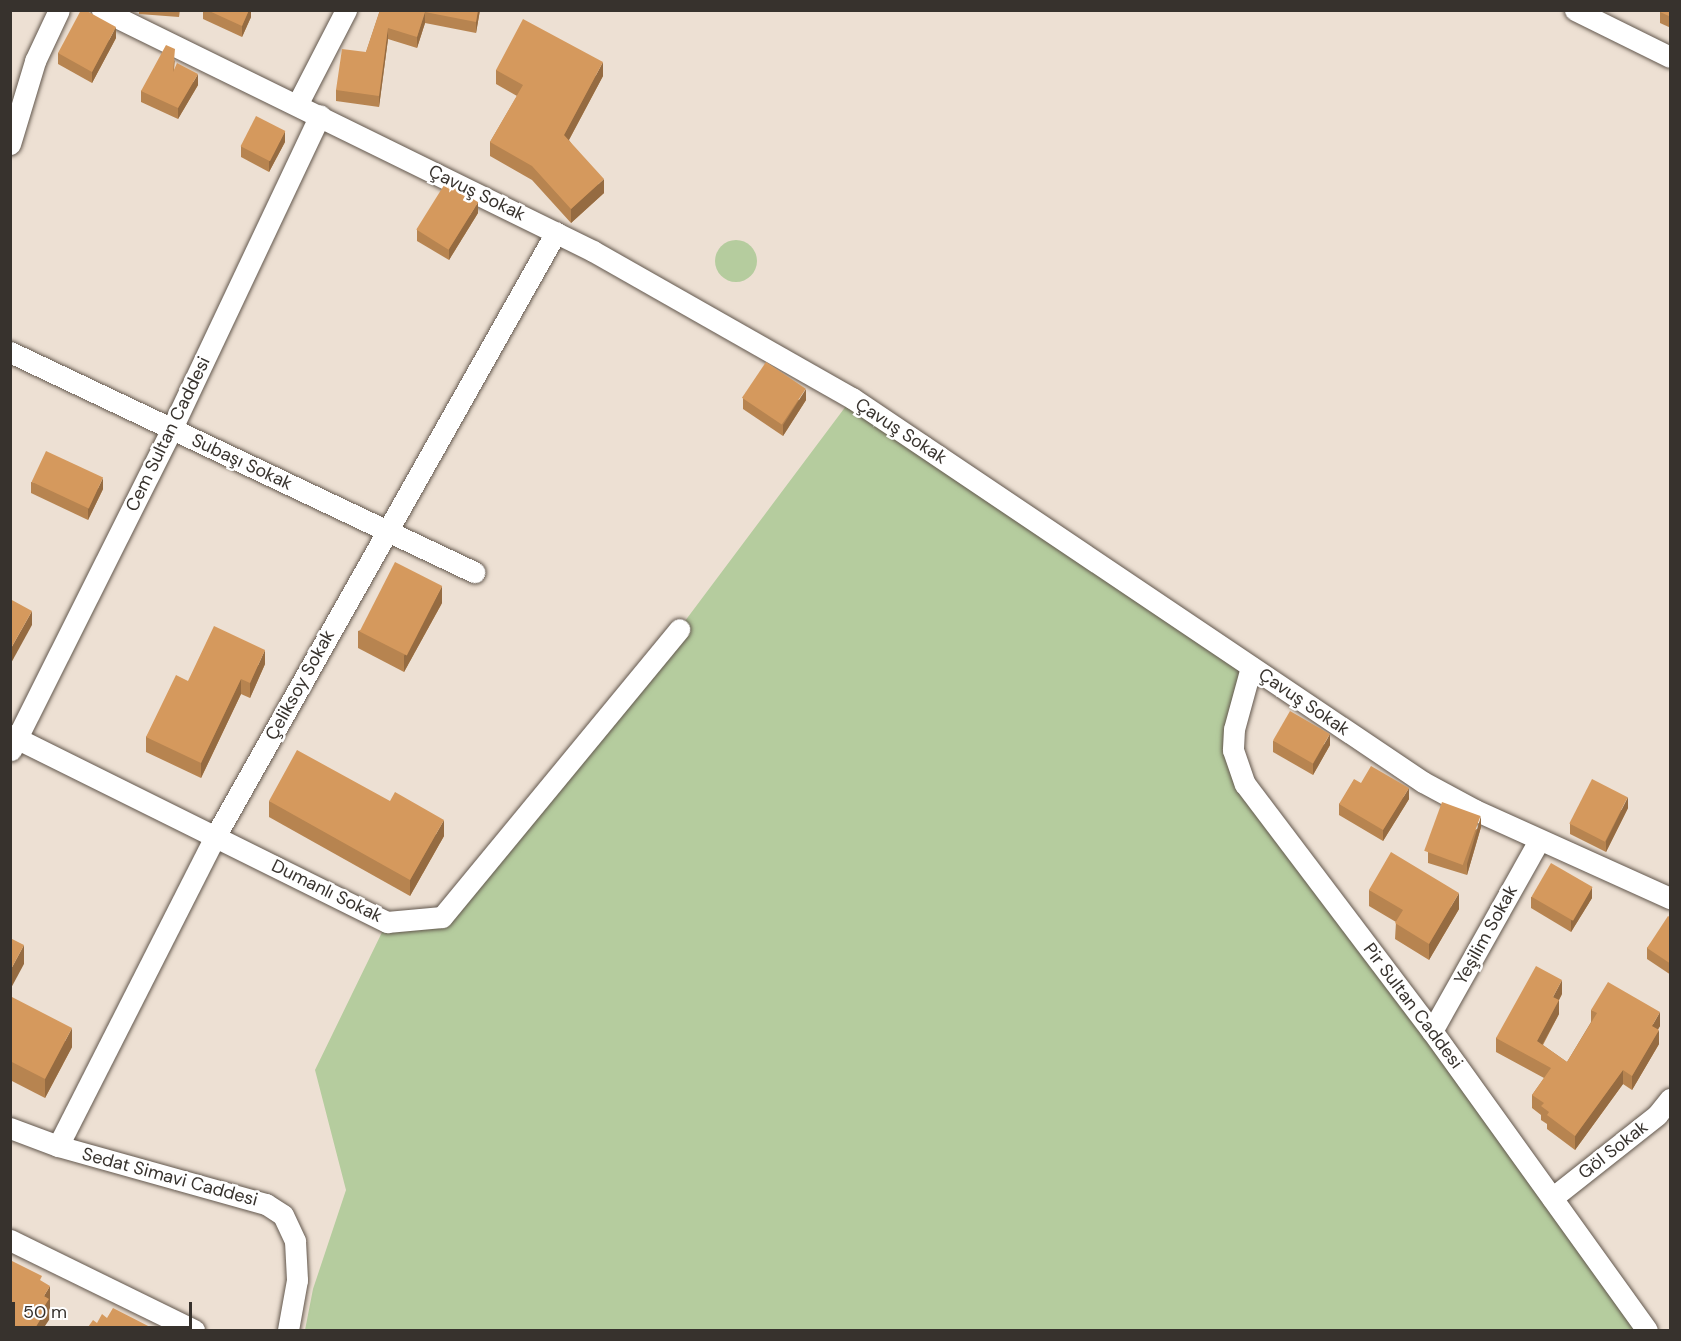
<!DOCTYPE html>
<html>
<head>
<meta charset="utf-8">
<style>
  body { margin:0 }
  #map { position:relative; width:1681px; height:1341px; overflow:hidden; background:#ede0d3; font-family:"DM Sans",sans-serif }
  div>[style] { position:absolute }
  .green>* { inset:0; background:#b5cc9e }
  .round { border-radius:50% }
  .roads { filter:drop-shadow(0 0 2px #62574d) drop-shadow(0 0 2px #62574d) }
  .minor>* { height:21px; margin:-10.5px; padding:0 10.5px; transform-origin:10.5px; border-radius:10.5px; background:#fff }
  .wall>* { inset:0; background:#b78450 }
  .shaded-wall>* { inset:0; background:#956b41 }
  .building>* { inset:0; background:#d5995d; transform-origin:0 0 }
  span { translate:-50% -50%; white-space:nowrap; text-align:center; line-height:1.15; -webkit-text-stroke:5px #fff; paint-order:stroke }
  .street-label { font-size:18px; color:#37322d }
  .frame { position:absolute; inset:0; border:12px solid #37322d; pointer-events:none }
  .scale { position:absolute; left:12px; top:1302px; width:180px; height:27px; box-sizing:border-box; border:3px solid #37322d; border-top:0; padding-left:8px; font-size:18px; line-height:21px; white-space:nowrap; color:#37322d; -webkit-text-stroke:4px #fff; paint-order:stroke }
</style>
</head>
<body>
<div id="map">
  <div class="green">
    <i class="round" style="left:715px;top:240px;width:42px;height:42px"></i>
    <i style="clip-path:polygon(852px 398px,1251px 667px,1233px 750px,1647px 1330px,305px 1330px,313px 1289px,346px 1190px,315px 1070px,387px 922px,442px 917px,679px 629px)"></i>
  </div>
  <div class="roads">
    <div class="minor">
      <i style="left:102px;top:10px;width:547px;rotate:26.14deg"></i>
      <i style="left:593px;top:251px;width:298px;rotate:29.6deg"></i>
      <i style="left:852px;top:398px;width:688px;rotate:33.92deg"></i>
      <i style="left:1423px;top:782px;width:59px;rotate:28.3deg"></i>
      <i style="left:1475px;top:810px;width:214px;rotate:24.3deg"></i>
      <i style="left:1575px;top:10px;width:106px;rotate:26.3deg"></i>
      <i style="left:297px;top:105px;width:107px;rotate:-62.7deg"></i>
      <i style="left:10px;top:144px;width:87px;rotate:-73.2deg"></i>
      <i style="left:35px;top:61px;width:56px;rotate:-64.8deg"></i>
      <i style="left:10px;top:352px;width:514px;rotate:25.37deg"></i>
      <i style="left:1251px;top:667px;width:64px;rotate:105.3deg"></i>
      <i style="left:1234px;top:729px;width:21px;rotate:93deg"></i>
      <i style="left:1233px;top:750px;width:36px;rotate:71deg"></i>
      <i style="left:1245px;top:784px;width:310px;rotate:52.9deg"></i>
      <i style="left:1432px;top:1031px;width:368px;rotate:54.3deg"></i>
      <i style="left:10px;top:735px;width:421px;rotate:26.4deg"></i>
      <i style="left:387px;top:922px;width:55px;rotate:-5.2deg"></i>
      <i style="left:442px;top:917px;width:373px;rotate:-50.5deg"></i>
      <i style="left:11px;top:750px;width:360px;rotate:-63.4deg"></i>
      <i style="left:172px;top:428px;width:346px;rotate:-64.7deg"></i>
      <i style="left:1432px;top:1031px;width:219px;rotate:-60.7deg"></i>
      <i style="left:10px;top:1128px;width:51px;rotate:20.6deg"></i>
      <i style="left:58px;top:1146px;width:216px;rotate:15.6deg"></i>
      <i style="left:266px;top:1204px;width:20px;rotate:33deg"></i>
      <i style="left:283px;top:1215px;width:29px;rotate:65deg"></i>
      <i style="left:295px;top:1241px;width:39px;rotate:87deg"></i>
      <i style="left:297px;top:1280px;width:51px;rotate:100.2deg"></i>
      <i style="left:58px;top:1146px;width:349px;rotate:-63.1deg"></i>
      <i style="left:216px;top:835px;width:692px;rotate:-60.58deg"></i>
      <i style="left:1552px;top:1198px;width:134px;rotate:-38.3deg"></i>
      <i style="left:1657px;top:1115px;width:21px;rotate:-51deg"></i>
      <i style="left:10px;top:1240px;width:205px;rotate:26.1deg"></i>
    </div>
  </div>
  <div class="wall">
    <i style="clip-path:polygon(139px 10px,180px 10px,179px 17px,139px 14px)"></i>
    <i style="clip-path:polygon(203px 10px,251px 10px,251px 17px,242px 37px,203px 19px)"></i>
    <i style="clip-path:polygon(380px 10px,480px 10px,476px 33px,425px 23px,417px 48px,388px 39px,379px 107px,336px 101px,336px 90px,366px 52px)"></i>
    <i style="clip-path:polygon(1671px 10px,1671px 28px,1660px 23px,1660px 12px)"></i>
    <i style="clip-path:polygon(116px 38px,92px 83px,58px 64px,58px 53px)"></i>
    <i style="clip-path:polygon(175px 60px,174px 70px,198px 85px,178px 119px,141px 102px,141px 91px)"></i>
    <i style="clip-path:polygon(496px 70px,603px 76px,569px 140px,604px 193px,571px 223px,532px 180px,490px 156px,490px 142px,517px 96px,496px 84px)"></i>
    <i style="clip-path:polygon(285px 142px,269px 172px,241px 157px,241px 146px)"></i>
    <i style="clip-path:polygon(478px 213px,449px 260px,417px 241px,417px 230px)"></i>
    <i style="clip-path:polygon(743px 398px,806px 400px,783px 436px,743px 409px)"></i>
    <i style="clip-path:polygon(31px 482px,103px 489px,88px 520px,31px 493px)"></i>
    <i style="clip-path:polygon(442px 603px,404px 672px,358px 648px,358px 631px)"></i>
    <i style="clip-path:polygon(265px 664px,250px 698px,241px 694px,201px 778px,146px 752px,146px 737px,188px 681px)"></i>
    <i style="clip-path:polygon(1273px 741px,1330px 745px,1313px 775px,1273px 752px)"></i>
    <i style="clip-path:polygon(1361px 783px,1409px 799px,1383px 841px,1339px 815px,1339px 804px)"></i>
    <i style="clip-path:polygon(269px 801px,444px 836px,410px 896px,269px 817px)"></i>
    <i style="clip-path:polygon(1628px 808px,1606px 852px,1570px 834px,1570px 824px)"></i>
    <i style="clip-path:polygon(1481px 827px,1467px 875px,1428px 863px,1428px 852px)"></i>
    <i style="clip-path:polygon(1369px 890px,1459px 909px,1429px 960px,1395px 939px,1396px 922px,1369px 906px)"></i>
    <i style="clip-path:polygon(1531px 897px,1592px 898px,1571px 932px,1531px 908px)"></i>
    <i style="clip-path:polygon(1671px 918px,1671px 975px,1647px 959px,1647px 948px)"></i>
    <i style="clip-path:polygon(1562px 994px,1559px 1000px,1559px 1014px,1543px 1045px,1567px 1062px,1591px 1022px,1591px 1010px,1660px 1026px,1658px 1029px,1659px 1044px,1632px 1090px,1623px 1084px,1575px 1150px,1547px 1129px,1547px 1124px,1541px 1120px,1541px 1115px,1532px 1108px,1532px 1095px,1544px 1078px,1496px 1052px,1496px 1038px)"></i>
    <i style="clip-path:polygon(10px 996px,72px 1047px,45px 1098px,10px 1080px)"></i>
  </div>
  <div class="shaded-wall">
    <i style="clip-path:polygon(249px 10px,251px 10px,251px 17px,242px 37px,242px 26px)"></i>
    <i style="clip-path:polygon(478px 10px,480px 10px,476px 33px,476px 22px)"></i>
    <i style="clip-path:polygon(425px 12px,425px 23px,417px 48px,417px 37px)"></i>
    <i style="clip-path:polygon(116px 27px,116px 38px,92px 83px,92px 72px)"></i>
    <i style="clip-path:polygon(388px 28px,388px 39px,379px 107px,379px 96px)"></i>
    <i style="clip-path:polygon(603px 62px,603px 76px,564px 149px,564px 135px)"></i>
    <i style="clip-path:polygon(198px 74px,198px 85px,178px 119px,178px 108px)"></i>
    <i style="clip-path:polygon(285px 131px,285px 142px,269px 172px,269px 161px)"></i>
    <i style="clip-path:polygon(604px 179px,604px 193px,571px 223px,571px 209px)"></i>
    <i style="clip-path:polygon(478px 202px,478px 213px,449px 260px,449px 249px)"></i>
    <i style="clip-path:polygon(806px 389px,806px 400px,783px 436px,783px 425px)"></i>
    <i style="clip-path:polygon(103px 478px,103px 489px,88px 520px,88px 509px)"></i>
    <i style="clip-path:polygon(442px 586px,442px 603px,404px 672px,404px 656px)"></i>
    <i style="clip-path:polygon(32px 611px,32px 625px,10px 665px,10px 650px)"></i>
    <i style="clip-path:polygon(265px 650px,265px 664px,250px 698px,250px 683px)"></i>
    <i style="clip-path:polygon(241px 679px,241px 694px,201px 778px,201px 763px)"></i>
    <i style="clip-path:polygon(1330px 734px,1330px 745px,1313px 775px,1313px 764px)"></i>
    <i style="clip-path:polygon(1409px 788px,1409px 799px,1383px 841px,1383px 830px)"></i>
    <i style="clip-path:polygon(1628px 797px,1628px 808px,1606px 852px,1606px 841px)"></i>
    <i style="clip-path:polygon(1481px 816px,1481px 827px,1467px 875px,1467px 864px)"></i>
    <i style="clip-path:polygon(444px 820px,444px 836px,410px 896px,410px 880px)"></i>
    <i style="clip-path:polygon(1592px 887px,1592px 898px,1571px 932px,1571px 921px)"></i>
    <i style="clip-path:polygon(1459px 893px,1459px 909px,1429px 960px,1429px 944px)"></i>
    <i style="clip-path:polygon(24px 945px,24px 964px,10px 990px,10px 971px)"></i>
    <i style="clip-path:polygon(1562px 980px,1562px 994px,1553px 1011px,1553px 997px)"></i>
    <i style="clip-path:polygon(1559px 1000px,1559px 1014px,1537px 1054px,1537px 1041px)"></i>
    <i style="clip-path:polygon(1660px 1012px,1660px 1026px,1652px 1040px,1652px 1026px)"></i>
    <i style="clip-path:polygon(72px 1028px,72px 1047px,45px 1098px,45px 1079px)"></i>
    <i style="clip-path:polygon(1659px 1030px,1659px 1044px,1632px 1090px,1632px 1076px)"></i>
    <i style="clip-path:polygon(1623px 1070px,1623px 1084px,1575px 1150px,1575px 1136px)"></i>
    <i style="clip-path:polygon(50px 1286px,50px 1308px,49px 1310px,49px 1320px,45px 1326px,45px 1330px,34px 1330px,42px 1310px,44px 1296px)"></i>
  </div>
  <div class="building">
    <i style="clip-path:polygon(81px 10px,85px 10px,116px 27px,92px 72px,58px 53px)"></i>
    <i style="clip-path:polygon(207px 10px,249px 10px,242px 26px)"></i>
    <i style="clip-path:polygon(380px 10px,478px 10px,476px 22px,425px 12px,417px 37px,388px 28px,379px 96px,336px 90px,342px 49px,366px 52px)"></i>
    <i style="clip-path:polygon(1661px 10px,1671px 10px,1671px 17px,1660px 12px)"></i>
    <i style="clip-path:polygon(523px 19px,603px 62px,564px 135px,604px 179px,571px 209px,532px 166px,490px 142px,523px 85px,496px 70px)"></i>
    <i style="clip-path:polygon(166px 45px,175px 49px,173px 72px,177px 63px,198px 74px,178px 108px,141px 91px)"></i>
    <i style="left:256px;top:116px;width:33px;height:34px;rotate:27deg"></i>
    <i style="left:446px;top:182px;width:38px;height:56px;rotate:32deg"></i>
    <i style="left:766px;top:362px;width:48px;height:43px;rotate:34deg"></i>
    <i style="left:46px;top:451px;width:63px;height:34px;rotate:25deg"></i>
    <i style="left:395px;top:562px;width:53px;height:78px;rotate:27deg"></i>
    <i style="clip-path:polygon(10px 599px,32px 611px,10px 650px)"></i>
    <i style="clip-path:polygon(214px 626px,265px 650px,250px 683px,241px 679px,201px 763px,146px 737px,176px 675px,188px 681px)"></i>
    <i style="left:1290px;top:711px;width:46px;height:34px;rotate:30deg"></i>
    <i style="clip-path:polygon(297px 750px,390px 801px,395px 792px,444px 820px,410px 880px,269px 801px)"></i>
    <i style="clip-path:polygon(1371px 766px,1409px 788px,1383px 830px,1339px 804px,1354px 779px,1361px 783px)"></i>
    <i style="left:1592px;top:779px;width:40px;height:50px;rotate:27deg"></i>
    <i style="left:1442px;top:802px;width:41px;height:52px;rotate:20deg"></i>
    <i style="clip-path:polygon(1391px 852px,1459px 893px,1429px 944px,1395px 923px,1403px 910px,1369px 890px)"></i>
    <i style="left:1551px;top:863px;width:48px;height:39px;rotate:30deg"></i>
    <i style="clip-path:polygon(1668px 916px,1671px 918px,1671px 964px,1647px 948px)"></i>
    <i style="clip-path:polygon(10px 938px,24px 945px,10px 971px)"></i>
    <i style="clip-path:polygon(1536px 966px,1562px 980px,1553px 997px,1559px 1000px,1537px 1041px,1567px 1062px,1597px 1013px,1591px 1010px,1608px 982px,1660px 1012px,1652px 1026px,1659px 1030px,1632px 1076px,1623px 1070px,1575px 1136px,1547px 1115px,1549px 1112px,1541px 1106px,1544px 1103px,1532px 1095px,1551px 1068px,1496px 1038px)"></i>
    <i style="clip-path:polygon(10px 996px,72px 1028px,45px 1079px,10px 1061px)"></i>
    <i style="clip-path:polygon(10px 1260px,42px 1276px,40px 1280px,50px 1286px,44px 1296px,49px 1299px,42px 1310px,45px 1312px,34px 1330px,10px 1330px)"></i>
    <i style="clip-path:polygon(113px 1308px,154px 1329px,153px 1330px,86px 1330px,93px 1320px,97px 1323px,102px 1314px,107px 1318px)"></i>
  </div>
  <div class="street-label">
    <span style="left:477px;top:193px;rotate:26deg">Çavuş Sokak</span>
    <span style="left:901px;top:431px;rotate:33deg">Çavuş Sokak</span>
    <span style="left:168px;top:434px;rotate:-64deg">Cem Sultan Caddesi</span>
    <span style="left:242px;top:462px;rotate:25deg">Subaşı Sokak</span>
    <span style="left:300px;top:685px;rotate:-61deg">Çeliksoy Sokak</span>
    <span style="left:1304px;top:702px;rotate:34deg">Çavuş Sokak</span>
    <span style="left:327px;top:891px;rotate:26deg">Dumanlı Sokak</span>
    <span style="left:1486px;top:935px;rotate:-61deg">Yeşilim Sokak</span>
    <span style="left:1413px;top:1006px;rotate:53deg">Pir Sultan Caddesi</span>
    <span style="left:1613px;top:1150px;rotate:-38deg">Göl Sokak</span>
    <span style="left:170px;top:1177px;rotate:15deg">Sedat Simavi Caddesi</span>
  </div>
  <div class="frame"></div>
  <div class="scale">50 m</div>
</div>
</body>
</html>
